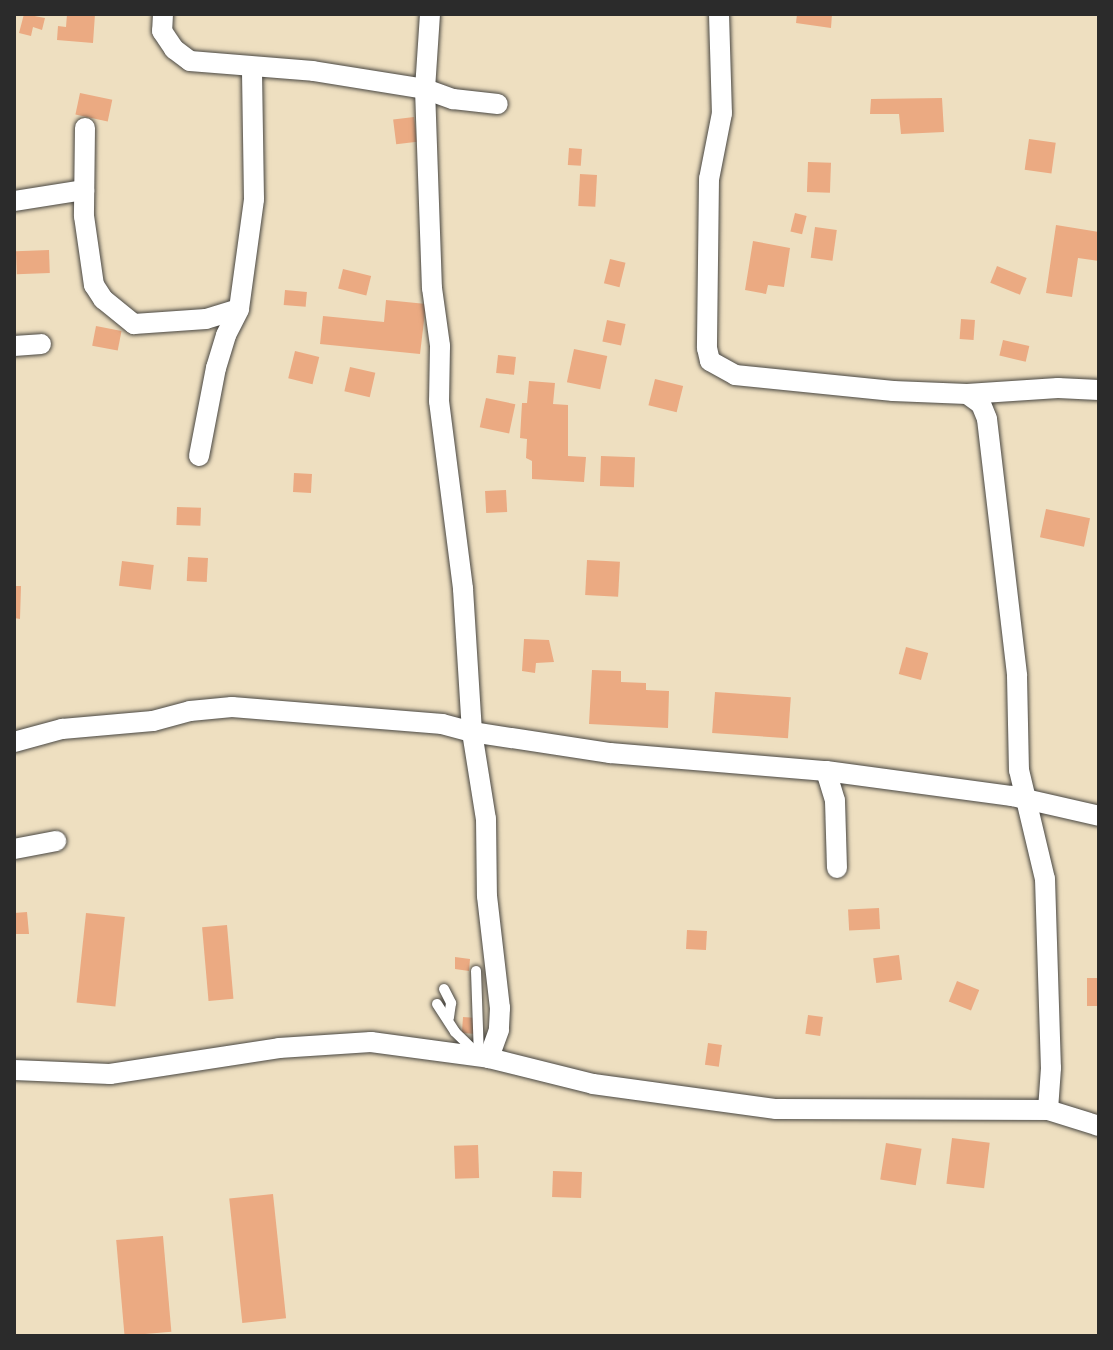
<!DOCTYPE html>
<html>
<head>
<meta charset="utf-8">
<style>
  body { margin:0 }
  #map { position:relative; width:1113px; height:1350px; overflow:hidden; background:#eedfc0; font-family:"Shantell Sans",sans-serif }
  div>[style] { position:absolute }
  .building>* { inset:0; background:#ebaa82; transform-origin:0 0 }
  .roads { filter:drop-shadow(0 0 2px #484641) drop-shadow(0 0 2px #484641) }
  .lane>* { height:10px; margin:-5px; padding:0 5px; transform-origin:5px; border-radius:5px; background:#fff }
  .street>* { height:20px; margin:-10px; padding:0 10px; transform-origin:10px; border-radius:10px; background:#fff }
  span { translate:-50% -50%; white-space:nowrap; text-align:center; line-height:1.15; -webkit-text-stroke:7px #f7f3e8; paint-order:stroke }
  .frame { position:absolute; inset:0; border:16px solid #2b2b2b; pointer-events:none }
</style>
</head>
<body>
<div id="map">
  <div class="building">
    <i style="clip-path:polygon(24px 14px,45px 18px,42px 30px,33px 27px,31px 36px,19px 33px)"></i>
    <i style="clip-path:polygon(67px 14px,95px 14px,93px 43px,57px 40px,58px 26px,66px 27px)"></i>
    <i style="clip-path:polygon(797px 14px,832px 14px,831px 28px,796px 23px)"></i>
    <i style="left:80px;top:93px;width:33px;height:22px;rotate:12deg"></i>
    <i style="clip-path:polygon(942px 98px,944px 132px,901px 134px,899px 114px,870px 114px,871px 99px)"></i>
    <i style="left:414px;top:117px;width:25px;height:21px;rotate:83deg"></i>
    <i style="left:1029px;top:139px;width:27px;height:31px;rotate:8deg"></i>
    <i style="left:569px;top:148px;width:13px;height:17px;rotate:4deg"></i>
    <i style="left:808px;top:162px;width:23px;height:30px;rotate:2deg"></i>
    <i style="left:580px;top:174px;width:17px;height:32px;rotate:3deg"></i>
    <i style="left:795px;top:213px;width:12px;height:19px;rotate:14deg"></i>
    <i style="clip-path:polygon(1056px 225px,1099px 232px,1099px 261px,1078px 258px,1072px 297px,1046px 293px)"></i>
    <i style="left:815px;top:227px;width:22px;height:31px;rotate:8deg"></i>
    <i style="clip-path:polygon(753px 241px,790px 248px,784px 287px,768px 285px,766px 294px,745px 290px)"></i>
    <i style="left:49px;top:250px;width:23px;height:33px;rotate:88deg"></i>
    <i style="left:610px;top:259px;width:16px;height:25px;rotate:14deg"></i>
    <i style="left:997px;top:266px;width:32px;height:18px;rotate:22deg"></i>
    <i style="left:343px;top:269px;width:29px;height:20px;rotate:14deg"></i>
    <i style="left:285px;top:290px;width:22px;height:15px;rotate:5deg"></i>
    <i style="clip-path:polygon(386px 300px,426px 304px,420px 354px,320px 344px,323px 316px,384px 322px)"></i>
    <i style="left:961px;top:319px;width:14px;height:20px;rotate:4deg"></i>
    <i style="left:607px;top:320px;width:19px;height:22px;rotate:12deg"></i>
    <i style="left:96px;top:326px;width:26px;height:20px;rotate:11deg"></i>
    <i style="left:1003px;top:340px;width:27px;height:16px;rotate:13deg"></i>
    <i style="left:574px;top:349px;width:34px;height:34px;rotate:12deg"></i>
    <i style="left:295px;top:351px;width:25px;height:28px;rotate:14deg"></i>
    <i style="left:498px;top:355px;width:18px;height:18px;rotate:6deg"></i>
    <i style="left:350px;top:367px;width:26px;height:25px;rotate:13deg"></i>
    <i style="left:655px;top:379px;width:29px;height:27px;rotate:14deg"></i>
    <i style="clip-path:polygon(529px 381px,555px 383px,553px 404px,568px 405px,568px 456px,586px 457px,584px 482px,532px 479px,532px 461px,526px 458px,527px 439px,520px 438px,522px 403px,527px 403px)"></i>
    <i style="left:486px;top:398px;width:30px;height:30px;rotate:12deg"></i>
    <i style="left:601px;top:456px;width:34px;height:30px;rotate:2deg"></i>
    <i style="left:294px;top:473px;width:18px;height:19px;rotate:3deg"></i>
    <i style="left:506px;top:490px;width:22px;height:21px;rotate:87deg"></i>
    <i style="left:177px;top:507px;width:24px;height:18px;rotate:2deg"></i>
    <i style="left:1046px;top:509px;width:45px;height:29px;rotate:12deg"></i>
    <i style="left:188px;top:557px;width:20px;height:24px;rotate:3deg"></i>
    <i style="left:587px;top:560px;width:33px;height:35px;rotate:3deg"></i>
    <i style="left:122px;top:561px;width:32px;height:25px;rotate:7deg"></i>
    <i style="clip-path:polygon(14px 586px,21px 586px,20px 619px,14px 618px)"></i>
    <i style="clip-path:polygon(524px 639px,549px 640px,554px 662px,536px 663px,535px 673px,522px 671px)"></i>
    <i style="left:906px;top:647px;width:23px;height:28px;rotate:15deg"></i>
    <i style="clip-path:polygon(592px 670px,621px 671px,621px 682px,646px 683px,646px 690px,669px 691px,668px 728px,589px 724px)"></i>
    <i style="left:715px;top:692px;width:76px;height:41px;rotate:4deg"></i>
    <i style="left:879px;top:908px;width:21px;height:31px;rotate:87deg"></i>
    <i style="clip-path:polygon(27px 912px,29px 934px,14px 934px,14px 913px)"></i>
    <i style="left:86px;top:913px;width:39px;height:90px;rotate:6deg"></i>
    <i style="left:227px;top:925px;width:74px;height:25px;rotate:85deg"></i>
    <i style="left:687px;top:930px;width:20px;height:19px;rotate:3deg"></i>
    <i style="left:899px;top:955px;width:25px;height:26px;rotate:83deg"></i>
    <i style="clip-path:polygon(455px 957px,470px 959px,469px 971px,455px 969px)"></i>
    <i style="left:1087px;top:978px;width:12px;height:28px"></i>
    <i style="left:957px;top:981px;width:24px;height:22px;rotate:22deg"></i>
    <i style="left:808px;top:1015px;width:15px;height:19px;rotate:8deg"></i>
    <i style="left:463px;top:1017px;width:14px;height:16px;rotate:4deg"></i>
    <i style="left:708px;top:1043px;width:14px;height:22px;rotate:8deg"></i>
    <i style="left:952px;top:1138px;width:38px;height:46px;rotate:7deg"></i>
    <i style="left:886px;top:1143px;width:36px;height:37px;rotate:9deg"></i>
    <i style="left:478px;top:1145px;width:33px;height:24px;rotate:88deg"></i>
    <i style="left:553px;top:1171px;width:29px;height:26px;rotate:2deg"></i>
    <i style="left:273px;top:1194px;width:125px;height:44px;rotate:84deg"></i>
    <i style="left:163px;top:1236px;width:96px;height:47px;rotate:85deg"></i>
  </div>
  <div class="roads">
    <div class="lane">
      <i style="left:476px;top:971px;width:85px;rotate:88deg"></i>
      <i style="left:444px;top:989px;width:16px;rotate:63deg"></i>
      <i style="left:451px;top:1003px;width:15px;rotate:98deg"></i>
      <i style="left:437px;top:1004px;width:33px;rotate:57deg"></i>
      <i style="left:455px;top:1032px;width:32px;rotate:44deg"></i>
    </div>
    <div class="street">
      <i style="left:163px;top:14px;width:17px;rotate:93deg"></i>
      <i style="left:162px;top:31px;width:22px;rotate:56deg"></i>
      <i style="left:174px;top:49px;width:20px;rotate:37deg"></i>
      <i style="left:190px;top:61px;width:123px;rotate:4.6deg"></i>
      <i style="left:313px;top:71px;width:113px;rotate:9.1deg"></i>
      <i style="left:425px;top:89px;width:30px;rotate:20deg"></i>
      <i style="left:453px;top:99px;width:45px;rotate:6.3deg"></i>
      <i style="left:430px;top:14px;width:75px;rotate:93.8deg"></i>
      <i style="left:425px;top:89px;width:199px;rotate:88deg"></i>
      <i style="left:432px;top:288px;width:59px;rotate:82.1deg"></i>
      <i style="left:440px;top:346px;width:55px;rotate:91deg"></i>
      <i style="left:439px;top:401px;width:190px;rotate:82.7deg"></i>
      <i style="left:463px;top:589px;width:143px;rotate:86.4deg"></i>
      <i style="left:472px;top:732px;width:88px;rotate:80.9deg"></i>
      <i style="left:486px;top:819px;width:77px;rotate:89.3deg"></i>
      <i style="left:487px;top:896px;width:113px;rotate:83.4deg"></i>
      <i style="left:500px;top:1008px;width:22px;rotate:93deg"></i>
      <i style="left:499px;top:1030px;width:30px;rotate:110deg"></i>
      <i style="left:719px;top:14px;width:99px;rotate:88.3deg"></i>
      <i style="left:722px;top:113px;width:67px;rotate:101.1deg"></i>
      <i style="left:709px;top:179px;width:169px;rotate:90.7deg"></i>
      <i style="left:707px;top:348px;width:13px;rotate:77deg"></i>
      <i style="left:710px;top:361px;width:29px;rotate:29deg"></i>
      <i style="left:735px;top:375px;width:159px;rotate:5.8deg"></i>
      <i style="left:893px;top:391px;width:74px;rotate:2.3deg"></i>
      <i style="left:967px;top:394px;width:17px;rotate:36deg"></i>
      <i style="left:981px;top:404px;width:16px;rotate:68deg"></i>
      <i style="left:987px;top:419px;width:259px;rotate:83.3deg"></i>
      <i style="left:1017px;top:676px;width:94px;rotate:88.8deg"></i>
      <i style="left:1019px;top:770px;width:112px;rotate:76.6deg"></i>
      <i style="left:1045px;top:879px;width:189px;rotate:88.2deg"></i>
      <i style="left:1051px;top:1068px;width:42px;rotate:94.1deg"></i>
      <i style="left:85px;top:128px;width:88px;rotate:90.7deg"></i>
      <i style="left:84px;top:216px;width:70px;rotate:81.8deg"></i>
      <i style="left:94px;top:285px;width:17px;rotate:57deg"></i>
      <i style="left:103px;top:299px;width:40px;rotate:39deg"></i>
      <i style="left:134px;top:324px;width:72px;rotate:-4deg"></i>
      <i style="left:206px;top:319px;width:34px;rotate:-17deg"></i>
      <i style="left:14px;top:201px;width:71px;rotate:-8.9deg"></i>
      <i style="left:14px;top:346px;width:27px;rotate:-4deg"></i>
      <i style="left:967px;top:394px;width:91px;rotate:-3.8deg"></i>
      <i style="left:1058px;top:388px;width:41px;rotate:2.8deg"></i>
      <i style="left:199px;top:456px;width:90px;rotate:-79.1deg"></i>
      <i style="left:216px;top:368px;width:34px;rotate:-73deg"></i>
      <i style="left:226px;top:335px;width:29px;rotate:-63deg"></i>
      <i style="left:239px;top:309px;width:111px;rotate:-82.2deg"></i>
      <i style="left:254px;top:199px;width:131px;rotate:-90.9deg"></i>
      <i style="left:14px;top:742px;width:50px;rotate:-15.2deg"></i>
      <i style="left:62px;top:729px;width:91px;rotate:-5deg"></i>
      <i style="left:153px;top:721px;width:38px;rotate:-15deg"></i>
      <i style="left:190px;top:711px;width:42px;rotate:-5.4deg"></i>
      <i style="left:232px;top:707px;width:211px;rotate:4.6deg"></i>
      <i style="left:442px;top:724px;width:31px;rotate:15deg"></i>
      <i style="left:472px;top:732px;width:140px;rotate:8.7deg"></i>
      <i style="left:610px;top:753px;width:217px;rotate:4.8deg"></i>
      <i style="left:826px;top:771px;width:188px;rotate:7.7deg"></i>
      <i style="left:1012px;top:796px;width:89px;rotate:12.9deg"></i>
      <i style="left:826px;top:771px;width:31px;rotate:73deg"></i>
      <i style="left:835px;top:801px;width:67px;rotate:88.3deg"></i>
      <i style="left:14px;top:849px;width:43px;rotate:-10.8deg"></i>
      <i style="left:14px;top:1070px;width:96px;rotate:2.4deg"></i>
      <i style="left:110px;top:1074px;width:171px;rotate:-8.7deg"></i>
      <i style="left:279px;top:1048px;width:92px;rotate:-3.7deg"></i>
      <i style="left:371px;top:1042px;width:119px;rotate:7.7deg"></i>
      <i style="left:489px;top:1058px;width:107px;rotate:14deg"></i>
      <i style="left:593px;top:1084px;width:185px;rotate:7.8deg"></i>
      <i style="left:776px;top:1109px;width:272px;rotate:0.2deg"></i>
      <i style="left:1048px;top:1110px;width:53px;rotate:17.4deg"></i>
    </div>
  </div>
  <div class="frame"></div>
</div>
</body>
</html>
